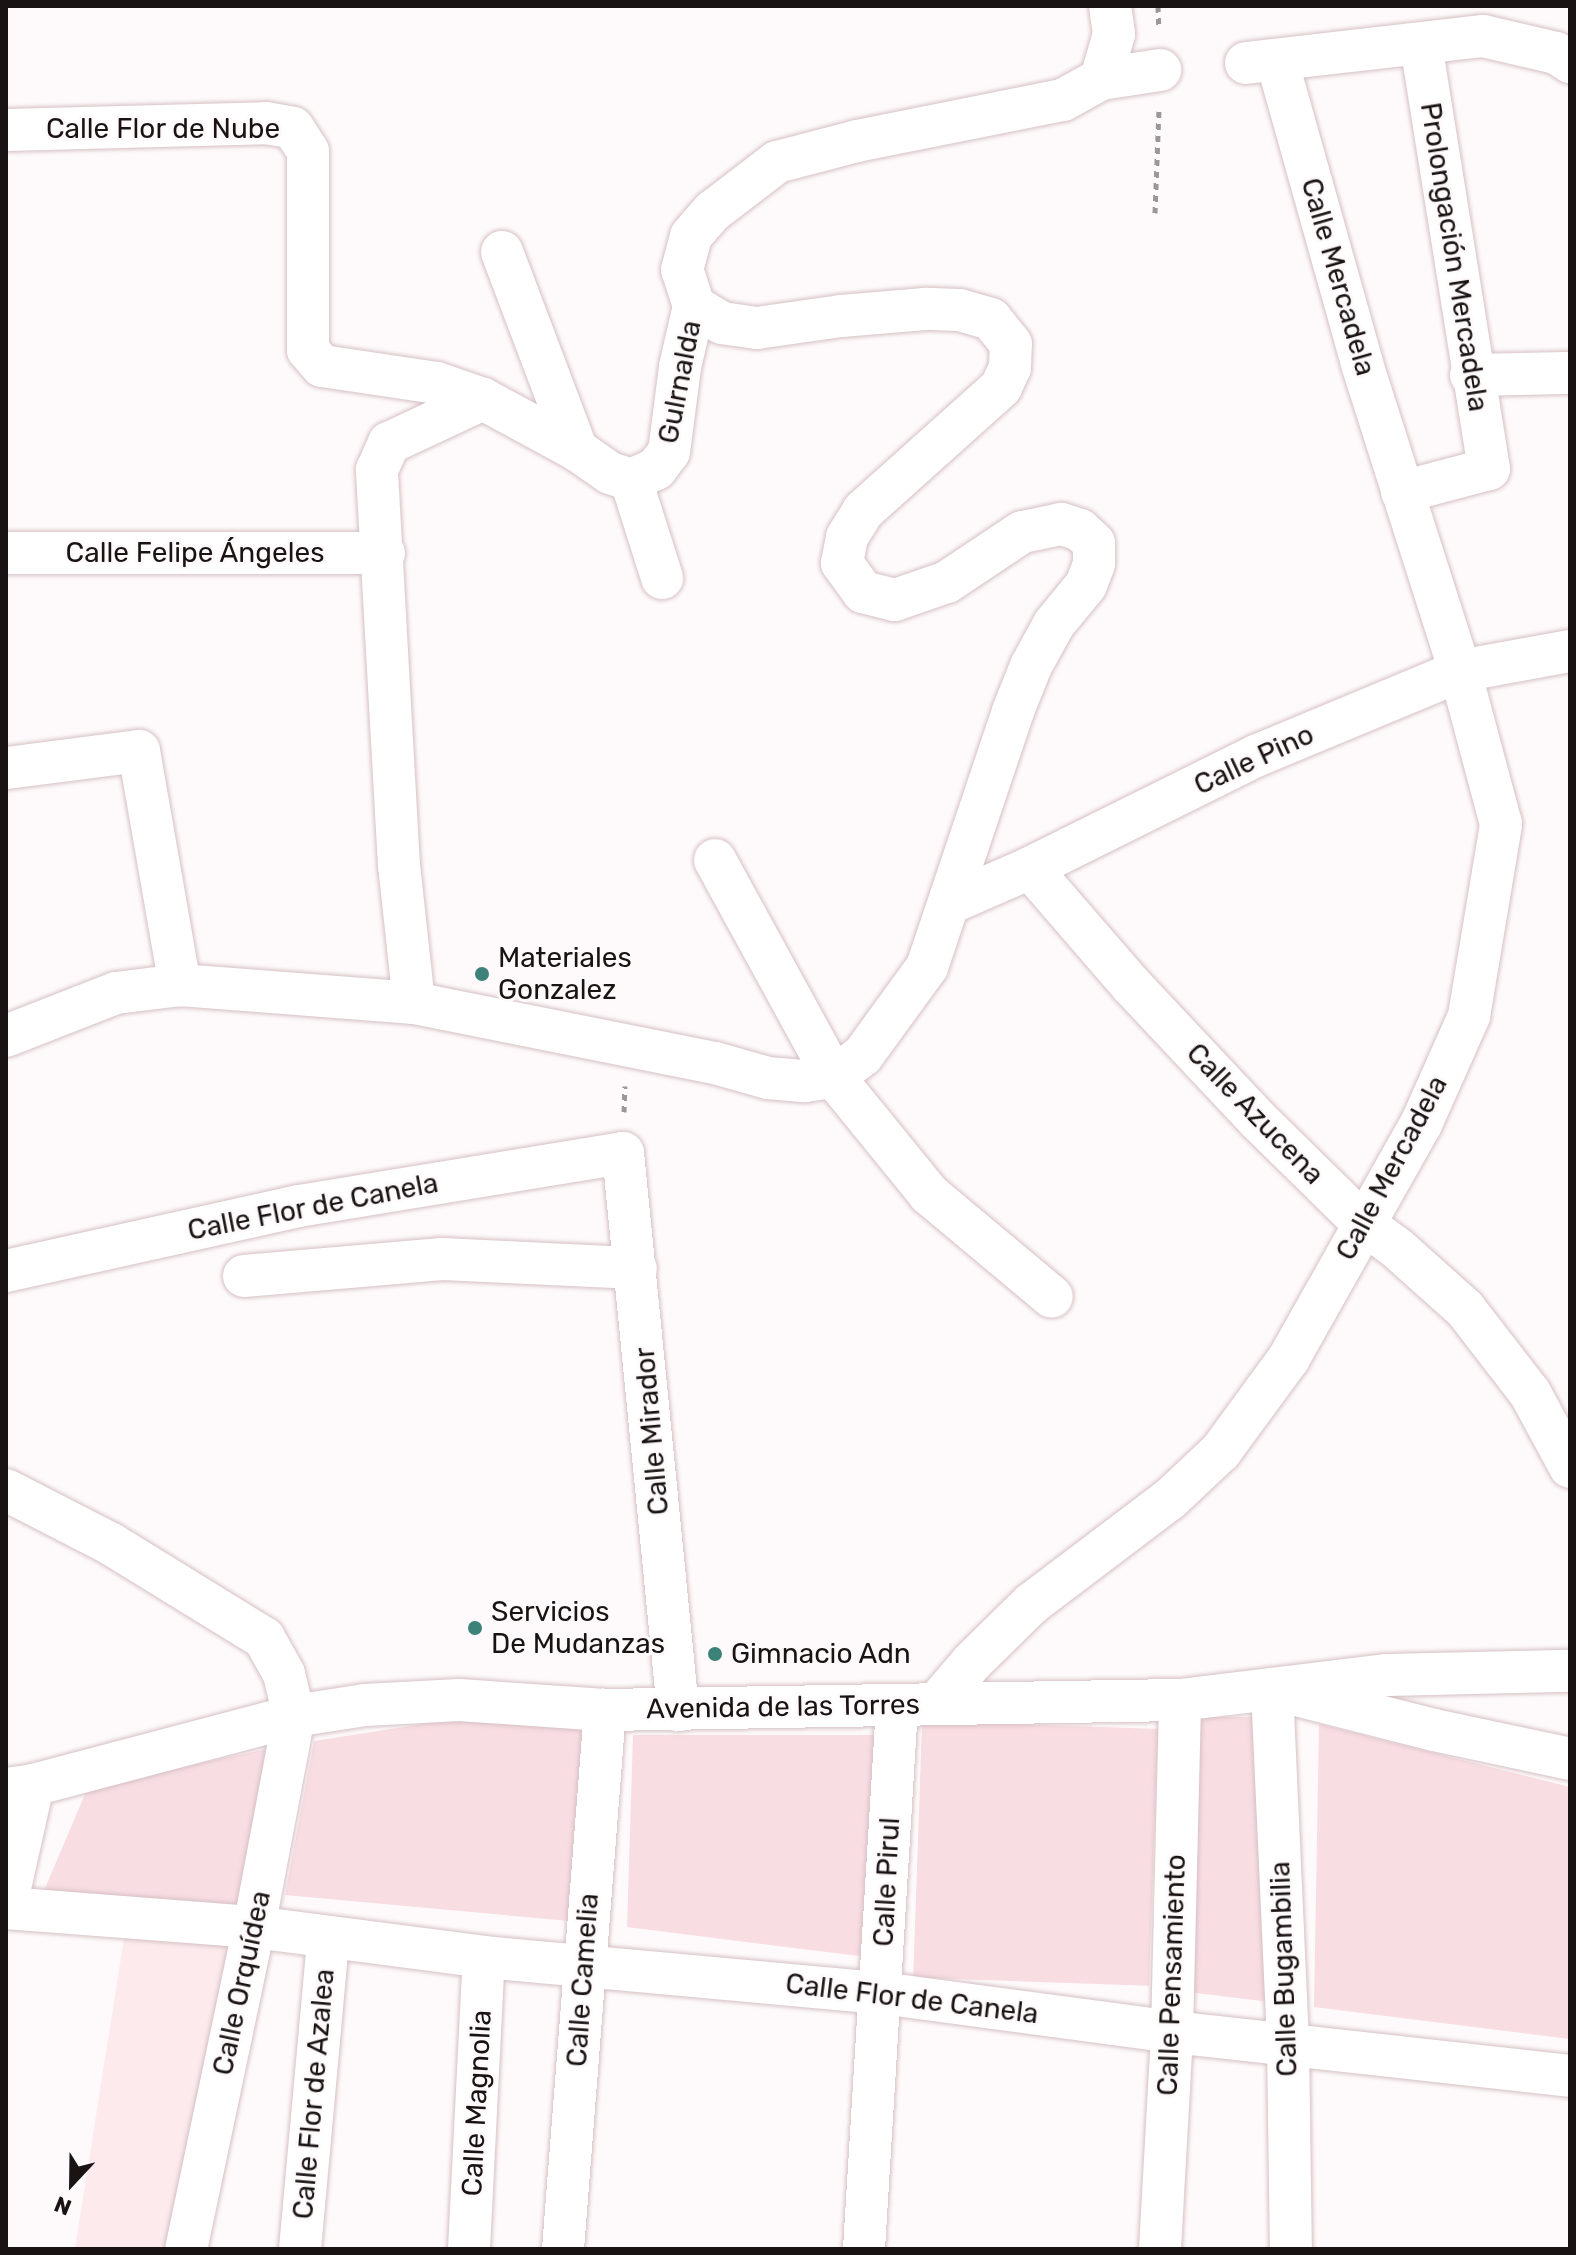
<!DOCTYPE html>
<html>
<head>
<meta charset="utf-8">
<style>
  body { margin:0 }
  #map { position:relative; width:1576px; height:2255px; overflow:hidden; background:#fefafb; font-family:Rubik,sans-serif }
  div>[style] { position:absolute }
  .built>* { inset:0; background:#fceaed }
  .green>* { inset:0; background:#f8dde3; transform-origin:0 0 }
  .path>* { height:5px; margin-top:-2.5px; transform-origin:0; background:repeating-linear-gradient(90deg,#9b9697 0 6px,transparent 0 12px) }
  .roads { filter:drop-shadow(0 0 2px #d5c0c4) drop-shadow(0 0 2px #d5c0c4) }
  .minor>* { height:42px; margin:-21px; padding:0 21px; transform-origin:21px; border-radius:21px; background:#fff }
  .dots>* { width:22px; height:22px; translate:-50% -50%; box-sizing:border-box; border:4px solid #fefafb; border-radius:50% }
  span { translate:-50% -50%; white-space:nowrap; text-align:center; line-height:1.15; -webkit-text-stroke:6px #fefafb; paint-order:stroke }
  .street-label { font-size:28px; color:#1a1314 }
  .poi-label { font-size:28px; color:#1a1314 }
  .left { translate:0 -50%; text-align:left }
  .frame { position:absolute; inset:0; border:8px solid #1a1314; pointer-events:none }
  .north { position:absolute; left:32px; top:2143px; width:80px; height:80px; -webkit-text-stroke:6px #fefafb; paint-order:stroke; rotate:202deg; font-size:22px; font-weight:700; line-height:32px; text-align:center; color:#1a1314 }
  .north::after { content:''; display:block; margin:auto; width:28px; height:36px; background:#1a1314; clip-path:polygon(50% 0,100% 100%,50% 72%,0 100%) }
</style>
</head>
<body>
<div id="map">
  <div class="built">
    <i style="clip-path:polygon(125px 1932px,234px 1939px,170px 2249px,75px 2249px)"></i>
  </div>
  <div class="green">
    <i style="clip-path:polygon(1198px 1717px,1264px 1717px,1270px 2002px,1188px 1992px)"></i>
    <i style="clip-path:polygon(461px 1718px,592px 1731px,580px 1922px,285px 1895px,314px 1741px)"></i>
    <i style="clip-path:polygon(1319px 1724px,1570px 1787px,1570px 2039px,1314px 2007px)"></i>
    <i style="left:1158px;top:1729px;width:257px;height:236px;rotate:92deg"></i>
    <i style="clip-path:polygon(633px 1735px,879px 1735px,867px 1957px,627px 1927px)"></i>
    <i style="clip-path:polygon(267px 1749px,235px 1915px,40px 1900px,88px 1787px)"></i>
  </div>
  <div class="path">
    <i style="left:1158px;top:6px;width:23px;rotate:88deg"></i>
    <i style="left:1155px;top:213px;width:102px;rotate:-87.8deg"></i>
    <i style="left:624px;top:1112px;width:26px;rotate:-88deg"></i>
  </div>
  <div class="roads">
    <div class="minor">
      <i style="left:1246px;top:63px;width:239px;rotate:-6.5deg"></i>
      <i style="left:1483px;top:36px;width:75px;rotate:13.1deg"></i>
      <i style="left:1556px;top:53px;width:17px;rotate:33deg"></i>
      <i style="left:1101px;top:79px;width:60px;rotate:-8.7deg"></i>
      <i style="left:6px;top:130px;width:260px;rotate:-1.5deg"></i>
      <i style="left:266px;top:123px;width:27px;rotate:10deg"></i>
      <i style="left:293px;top:128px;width:27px;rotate:57deg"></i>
      <i style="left:308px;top:151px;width:199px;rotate:90deg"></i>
      <i style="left:308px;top:350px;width:21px;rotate:49deg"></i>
      <i style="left:322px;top:366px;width:116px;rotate:8.4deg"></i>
      <i style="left:437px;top:383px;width:49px;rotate:19.2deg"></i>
      <i style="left:483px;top:399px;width:107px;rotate:28.5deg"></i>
      <i style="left:577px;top:450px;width:40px;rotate:34.9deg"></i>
      <i style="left:610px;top:473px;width:22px;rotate:18deg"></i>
      <i style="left:502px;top:252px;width:212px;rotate:69.3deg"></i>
      <i style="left:1471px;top:375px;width:99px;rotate:-1.2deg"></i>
      <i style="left:631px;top:480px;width:27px;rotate:-24deg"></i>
      <i style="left:656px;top:469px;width:21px;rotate:-53deg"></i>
      <i style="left:669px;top:452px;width:86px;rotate:-82.6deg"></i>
      <i style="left:680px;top:367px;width:63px;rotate:-77.1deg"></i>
      <i style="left:631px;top:480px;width:103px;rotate:72.4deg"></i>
      <i style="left:1402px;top:492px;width:90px;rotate:-14.8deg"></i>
      <i style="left:1489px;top:469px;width:428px;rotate:-99.1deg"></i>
      <i style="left:6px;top:553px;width:378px"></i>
      <i style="left:6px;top:768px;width:134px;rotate:-7.3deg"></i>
      <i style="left:139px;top:751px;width:238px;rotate:80.1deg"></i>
      <i style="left:715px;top:860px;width:247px;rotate:61.3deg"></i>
      <i style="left:834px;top:1077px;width:151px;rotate:50.9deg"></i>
      <i style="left:929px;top:1194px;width:160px;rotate:39.9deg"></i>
      <i style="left:1030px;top:868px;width:156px;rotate:49.2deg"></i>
      <i style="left:1132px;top:986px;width:183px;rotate:46.8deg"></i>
      <i style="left:1257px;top:1119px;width:148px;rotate:44.5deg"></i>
      <i style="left:1363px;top:1223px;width:44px;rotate:36.6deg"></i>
      <i style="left:1398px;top:1249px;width:90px;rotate:41.8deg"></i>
      <i style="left:1465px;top:1309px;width:106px;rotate:52.3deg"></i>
      <i style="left:1530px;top:1393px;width:84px;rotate:61.6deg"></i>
      <i style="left:950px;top:903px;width:87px;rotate:-23.6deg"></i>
      <i style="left:1030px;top:868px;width:254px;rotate:-26.4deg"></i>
      <i style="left:1258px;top:755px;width:219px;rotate:-22.6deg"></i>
      <i style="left:1460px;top:671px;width:112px;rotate:-10.3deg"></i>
      <i style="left:414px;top:1003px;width:138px;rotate:-96.2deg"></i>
      <i style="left:399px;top:866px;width:397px;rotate:-93.2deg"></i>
      <i style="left:377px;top:470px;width:30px;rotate:-66deg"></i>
      <i style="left:389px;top:443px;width:104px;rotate:-25.1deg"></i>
      <i style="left:6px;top:1036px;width:118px;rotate:-21.4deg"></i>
      <i style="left:116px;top:993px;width:64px;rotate:-7.1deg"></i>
      <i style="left:180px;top:985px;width:235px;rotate:4.4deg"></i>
      <i style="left:414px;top:1003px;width:307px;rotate:11.3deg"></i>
      <i style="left:715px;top:1063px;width:55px;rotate:15.8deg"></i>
      <i style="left:768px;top:1078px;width:37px;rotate:5deg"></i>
      <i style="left:805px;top:1081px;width:29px;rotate:-8deg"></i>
      <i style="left:834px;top:1077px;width:36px;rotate:-37deg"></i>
      <i style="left:863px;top:1055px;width:109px;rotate:-54deg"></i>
      <i style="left:927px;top:967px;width:270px;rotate:-71.4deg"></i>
      <i style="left:1013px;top:711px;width:48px;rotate:-68.2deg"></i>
      <i style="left:1031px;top:666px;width:48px;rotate:-61.3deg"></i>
      <i style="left:1054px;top:624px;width:50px;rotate:-50.6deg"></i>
      <i style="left:1086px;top:585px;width:22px;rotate:-69deg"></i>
      <i style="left:1094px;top:564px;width:21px;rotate:-90deg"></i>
      <i style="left:1094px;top:543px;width:19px;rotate:-137deg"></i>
      <i style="left:1080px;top:530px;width:20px;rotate:-162deg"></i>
      <i style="left:1061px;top:524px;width:40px;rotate:168deg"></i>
      <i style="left:1022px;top:532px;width:90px;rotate:146.3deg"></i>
      <i style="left:947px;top:582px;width:55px;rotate:160.9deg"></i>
      <i style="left:895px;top:600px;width:33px;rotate:-166deg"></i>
      <i style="left:863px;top:592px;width:36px;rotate:-126deg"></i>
      <i style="left:842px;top:563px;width:26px;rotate:-79deg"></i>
      <i style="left:847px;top:537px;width:31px;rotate:-58deg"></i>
      <i style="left:863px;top:511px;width:186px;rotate:-41.9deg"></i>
      <i style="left:1001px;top:387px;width:21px;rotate:-65deg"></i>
      <i style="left:1010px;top:368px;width:24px;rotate:-88deg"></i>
      <i style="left:1011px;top:344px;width:32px;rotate:-129deg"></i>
      <i style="left:991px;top:319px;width:33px;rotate:-164deg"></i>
      <i style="left:959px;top:310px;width:34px;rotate:-178deg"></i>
      <i style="left:925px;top:309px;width:84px;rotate:175.2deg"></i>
      <i style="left:841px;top:316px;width:85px;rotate:171.9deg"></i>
      <i style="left:757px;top:328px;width:35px;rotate:-172deg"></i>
      <i style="left:722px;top:323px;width:33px;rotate:-149deg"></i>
      <i style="left:694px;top:306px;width:38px;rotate:-108deg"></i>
      <i style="left:682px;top:270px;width:35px;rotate:-75deg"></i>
      <i style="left:691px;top:236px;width:33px;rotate:-49deg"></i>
      <i style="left:713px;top:211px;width:81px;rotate:-37.4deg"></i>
      <i style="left:777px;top:162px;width:83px;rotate:-14.7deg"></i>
      <i style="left:857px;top:141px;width:210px;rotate:-11.3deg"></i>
      <i style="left:1063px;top:100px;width:43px;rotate:-28.9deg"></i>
      <i style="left:1101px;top:79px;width:47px;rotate:-73.9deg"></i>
      <i style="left:1114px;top:34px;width:28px;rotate:-98deg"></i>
      <i style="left:6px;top:1271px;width:300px;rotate:-12.5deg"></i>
      <i style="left:299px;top:1206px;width:328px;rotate:-9.3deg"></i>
      <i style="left:623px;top:1153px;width:560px;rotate:84.36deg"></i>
      <i style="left:244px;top:1276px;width:199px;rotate:-4.9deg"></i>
      <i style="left:442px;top:1259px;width:194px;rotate:2.7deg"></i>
      <i style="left:6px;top:1490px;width:118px;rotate:27.2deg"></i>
      <i style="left:111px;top:1544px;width:180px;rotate:31.6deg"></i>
      <i style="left:264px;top:1638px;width:41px;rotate:60.9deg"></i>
      <i style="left:284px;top:1674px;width:43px;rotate:76.6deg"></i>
      <i style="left:294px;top:1716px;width:215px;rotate:100.7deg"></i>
      <i style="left:254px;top:1927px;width:329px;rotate:101.9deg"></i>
      <i style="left:1272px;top:1689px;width:354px;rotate:87.4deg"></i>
      <i style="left:1288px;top:2043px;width:206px;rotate:89.2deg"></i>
      <i style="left:1296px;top:1695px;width:142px;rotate:14.2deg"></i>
      <i style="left:1434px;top:1730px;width:139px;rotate:12deg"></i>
      <i style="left:937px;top:1703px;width:54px;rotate:-49.5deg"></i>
      <i style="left:972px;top:1662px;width:83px;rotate:-44.5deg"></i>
      <i style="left:1031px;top:1604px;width:174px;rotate:-37.1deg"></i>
      <i style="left:1170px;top:1499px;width:70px;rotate:-43.3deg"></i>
      <i style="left:1221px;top:1451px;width:115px;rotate:-53.8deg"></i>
      <i style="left:1289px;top:1358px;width:269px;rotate:-60.6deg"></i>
      <i style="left:1421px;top:1124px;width:118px;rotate:-66deg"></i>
      <i style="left:1469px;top:1016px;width:195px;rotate:-80.5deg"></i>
      <i style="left:1501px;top:824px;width:158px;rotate:-105deg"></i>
      <i style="left:1460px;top:671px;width:323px;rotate:-107.7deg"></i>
      <i style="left:1362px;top:363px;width:314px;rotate:-105.7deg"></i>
      <i style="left:6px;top:1789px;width:27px;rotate:-8deg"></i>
      <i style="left:33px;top:1785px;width:270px;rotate:-14.8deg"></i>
      <i style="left:294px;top:1716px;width:72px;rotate:-8.8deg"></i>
      <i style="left:365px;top:1705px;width:94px;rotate:-3deg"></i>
      <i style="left:459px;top:1700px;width:146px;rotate:3.9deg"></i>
      <i style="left:605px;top:1710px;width:575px;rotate:-1deg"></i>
      <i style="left:1180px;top:1700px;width:209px;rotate:-6.9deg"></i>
      <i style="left:1387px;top:1675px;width:183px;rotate:-1.3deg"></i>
      <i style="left:6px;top:1906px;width:124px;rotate:-77.4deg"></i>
      <i style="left:6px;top:1908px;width:249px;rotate:4.4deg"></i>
      <i style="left:254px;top:1927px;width:232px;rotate:7.4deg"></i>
      <i style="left:484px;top:1957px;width:399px;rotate:5.2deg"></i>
      <i style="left:881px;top:1993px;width:294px;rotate:7.6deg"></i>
      <i style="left:1172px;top:2032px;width:400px;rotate:6.3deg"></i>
      <i style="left:300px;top:2249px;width:311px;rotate:-84.8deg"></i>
      <i style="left:469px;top:2249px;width:292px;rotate:-87.1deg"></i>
      <i style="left:563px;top:2249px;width:541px;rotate:-85.54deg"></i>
      <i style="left:864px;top:2249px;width:543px;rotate:-86.52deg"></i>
      <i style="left:1160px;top:2249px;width:217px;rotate:-86.8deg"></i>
      <i style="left:1172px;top:2032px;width:332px;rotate:-88.6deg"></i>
    </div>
  </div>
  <div class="dots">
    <i style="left:482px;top:974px;background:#3c8279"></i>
    <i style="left:475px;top:1628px;background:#3c8279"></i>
    <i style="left:715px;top:1654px;background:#3c8279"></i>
  </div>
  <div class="street-label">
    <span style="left:163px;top:129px">Calle Flor de Nube</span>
    <span style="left:1454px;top:257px;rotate:81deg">Prolongación Mercadela</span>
    <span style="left:1338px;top:277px;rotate:74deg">Calle Mercadela</span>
    <span style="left:680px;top:382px;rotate:-79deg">Gulrnalda</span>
    <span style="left:195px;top:553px">Calle Felipe Ángeles</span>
    <span style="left:1254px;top:760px;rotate:-25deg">Calle Pino</span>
    <span style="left:1255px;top:1114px;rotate:46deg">Calle Azucena</span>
    <span style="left:1392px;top:1168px;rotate:-62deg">Calle Mercadela</span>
    <span style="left:313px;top:1207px;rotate:-11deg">Calle Flor de Canela</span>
    <span style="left:652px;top:1431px;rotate:-95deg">Calle Mirador</span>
    <span style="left:783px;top:1707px;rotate:-1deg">Avenida de las Torres</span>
    <span style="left:887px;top:1882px;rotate:-87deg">Calle Pirul</span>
    <span style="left:1284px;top:1969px;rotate:-92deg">Calle Bugambilia</span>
    <span style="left:1172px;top:1975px;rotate:-88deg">Calle Pensamiento</span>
    <span style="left:583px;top:1980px;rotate:-86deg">Calle Camelia</span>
    <span style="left:242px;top:1983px;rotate:-78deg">Calle Orquídea</span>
    <span style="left:912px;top:1999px;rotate:7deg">Calle Flor de Canela</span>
    <span style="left:314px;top:2094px;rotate:-85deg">Calle Flor de Azalea</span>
    <span style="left:477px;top:2103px;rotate:-87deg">Calle Magnolia</span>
  </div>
  <div class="poi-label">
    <span class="left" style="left:498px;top:974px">Materiales<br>Gonzalez</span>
    <span class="left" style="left:491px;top:1628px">Servicios<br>De Mudanzas</span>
    <span class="left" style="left:731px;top:1654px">Gimnacio Adn</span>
  </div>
  <div class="frame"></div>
  <div class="north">N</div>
</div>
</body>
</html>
